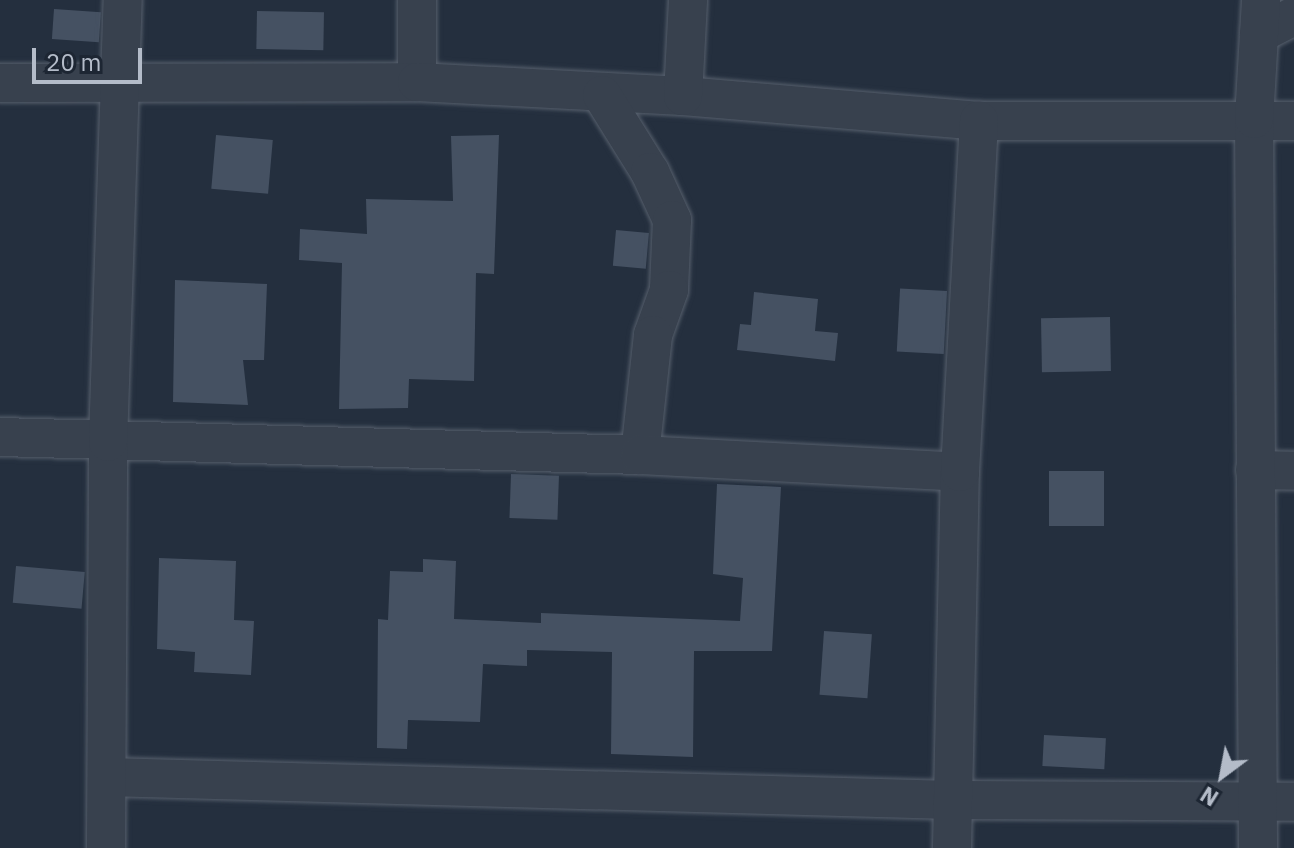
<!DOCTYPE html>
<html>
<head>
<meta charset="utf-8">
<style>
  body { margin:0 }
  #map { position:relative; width:1294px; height:848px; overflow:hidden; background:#242f3e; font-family:"IBM Plex Sans",sans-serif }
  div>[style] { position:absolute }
  .building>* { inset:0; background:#455162; transform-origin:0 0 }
  .roads { filter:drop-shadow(0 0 2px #565f6c) drop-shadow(0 0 2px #565f6c) }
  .minor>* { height:38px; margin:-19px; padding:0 19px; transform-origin:19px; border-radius:19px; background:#38414e }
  span { translate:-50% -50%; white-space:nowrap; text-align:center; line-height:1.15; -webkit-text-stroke:7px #1d2633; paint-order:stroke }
  .north { position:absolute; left:1182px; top:736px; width:80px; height:80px; -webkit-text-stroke:6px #1d2633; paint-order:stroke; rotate:212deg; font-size:22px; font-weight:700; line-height:32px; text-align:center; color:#b4bcc9 }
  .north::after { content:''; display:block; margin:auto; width:28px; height:36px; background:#b4bcc9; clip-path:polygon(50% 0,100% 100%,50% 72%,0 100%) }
  .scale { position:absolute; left:32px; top:48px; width:110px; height:36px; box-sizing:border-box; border:4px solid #b4bcc9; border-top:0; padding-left:10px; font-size:24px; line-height:28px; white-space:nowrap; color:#b4bcc9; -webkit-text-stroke:6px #1d2633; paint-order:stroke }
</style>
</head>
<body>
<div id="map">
  <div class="building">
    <i style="left:54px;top:9px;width:47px;height:30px;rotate:4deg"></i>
    <i style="left:257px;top:11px;width:67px;height:38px;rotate:1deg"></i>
    <i style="left:216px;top:135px;width:57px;height:54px;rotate:5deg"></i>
    <i style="clip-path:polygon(499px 135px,494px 274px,476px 273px,474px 381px,409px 379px,408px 408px,339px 409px,342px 263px,299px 260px,300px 229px,367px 234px,366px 199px,453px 201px,451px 136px)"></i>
    <i style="left:616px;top:230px;width:33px;height:36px;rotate:5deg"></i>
    <i style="clip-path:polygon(175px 280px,267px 284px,264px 360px,243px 360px,248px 405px,173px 402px)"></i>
    <i style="left:947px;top:291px;width:63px;height:47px;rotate:93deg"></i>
    <i style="clip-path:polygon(754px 292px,818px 299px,815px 331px,838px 333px,835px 361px,737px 350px,740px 324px,751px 325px)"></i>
    <i style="left:1110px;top:317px;width:54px;height:69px;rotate:89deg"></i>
    <i style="left:1049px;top:471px;width:55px;height:55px"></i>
    <i style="left:511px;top:474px;width:48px;height:44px;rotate:2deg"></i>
    <i style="clip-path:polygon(717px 484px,781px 487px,772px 651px,694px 651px,693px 757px,611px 754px,612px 652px,527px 650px,527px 666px,483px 664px,480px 722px,408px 720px,407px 749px,377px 748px,378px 619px,388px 620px,390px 571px,423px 572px,423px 559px,456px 561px,454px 619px,541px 623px,541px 613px,740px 621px,743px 578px,713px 574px)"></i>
    <i style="clip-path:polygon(159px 558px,236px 561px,234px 620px,254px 621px,251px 675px,194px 672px,195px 652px,157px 649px)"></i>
    <i style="left:16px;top:566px;width:69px;height:37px;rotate:5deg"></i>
    <i style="left:824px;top:631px;width:48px;height:64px;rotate:4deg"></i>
    <i style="left:1044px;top:735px;width:62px;height:31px;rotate:3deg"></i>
  </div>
  <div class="roads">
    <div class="minor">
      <i style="left:417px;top:0;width:82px;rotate:90deg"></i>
      <i style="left:1259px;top:34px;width:39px;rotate:-27deg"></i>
      <i style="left:0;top:83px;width:417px;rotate:-0.1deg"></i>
      <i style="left:417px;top:82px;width:266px;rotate:3deg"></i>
      <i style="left:683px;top:96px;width:297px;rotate:4.8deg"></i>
      <i style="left:979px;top:121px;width:315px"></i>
      <i style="left:602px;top:95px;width:91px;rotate:58.1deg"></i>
      <i style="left:650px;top:172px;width:53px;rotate:65.4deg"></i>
      <i style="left:672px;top:220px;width:70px;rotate:92.5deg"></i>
      <i style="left:669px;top:290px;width:48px;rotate:109.6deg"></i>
      <i style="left:653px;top:335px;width:121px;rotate:96.2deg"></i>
      <i style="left:683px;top:96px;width:96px;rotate:-87deg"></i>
      <i style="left:0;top:437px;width:640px;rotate:1.61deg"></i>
      <i style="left:640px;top:455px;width:320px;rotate:3deg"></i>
      <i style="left:1255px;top:470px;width:39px;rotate:1deg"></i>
      <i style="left:107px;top:777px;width:845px;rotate:1.56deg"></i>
      <i style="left:952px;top:800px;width:342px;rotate:0.3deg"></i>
      <i style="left:106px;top:848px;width:406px;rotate:-89.7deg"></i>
      <i style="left:108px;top:442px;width:442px;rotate:-88.1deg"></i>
      <i style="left:952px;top:848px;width:376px;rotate:-88.8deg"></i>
      <i style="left:960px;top:472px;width:352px;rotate:-86.9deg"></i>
      <i style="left:1258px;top:848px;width:729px;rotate:-90.31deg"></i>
      <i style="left:1254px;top:119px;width:119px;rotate:-86.6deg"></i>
    </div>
  </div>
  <div class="north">N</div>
  <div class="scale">20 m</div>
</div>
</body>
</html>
